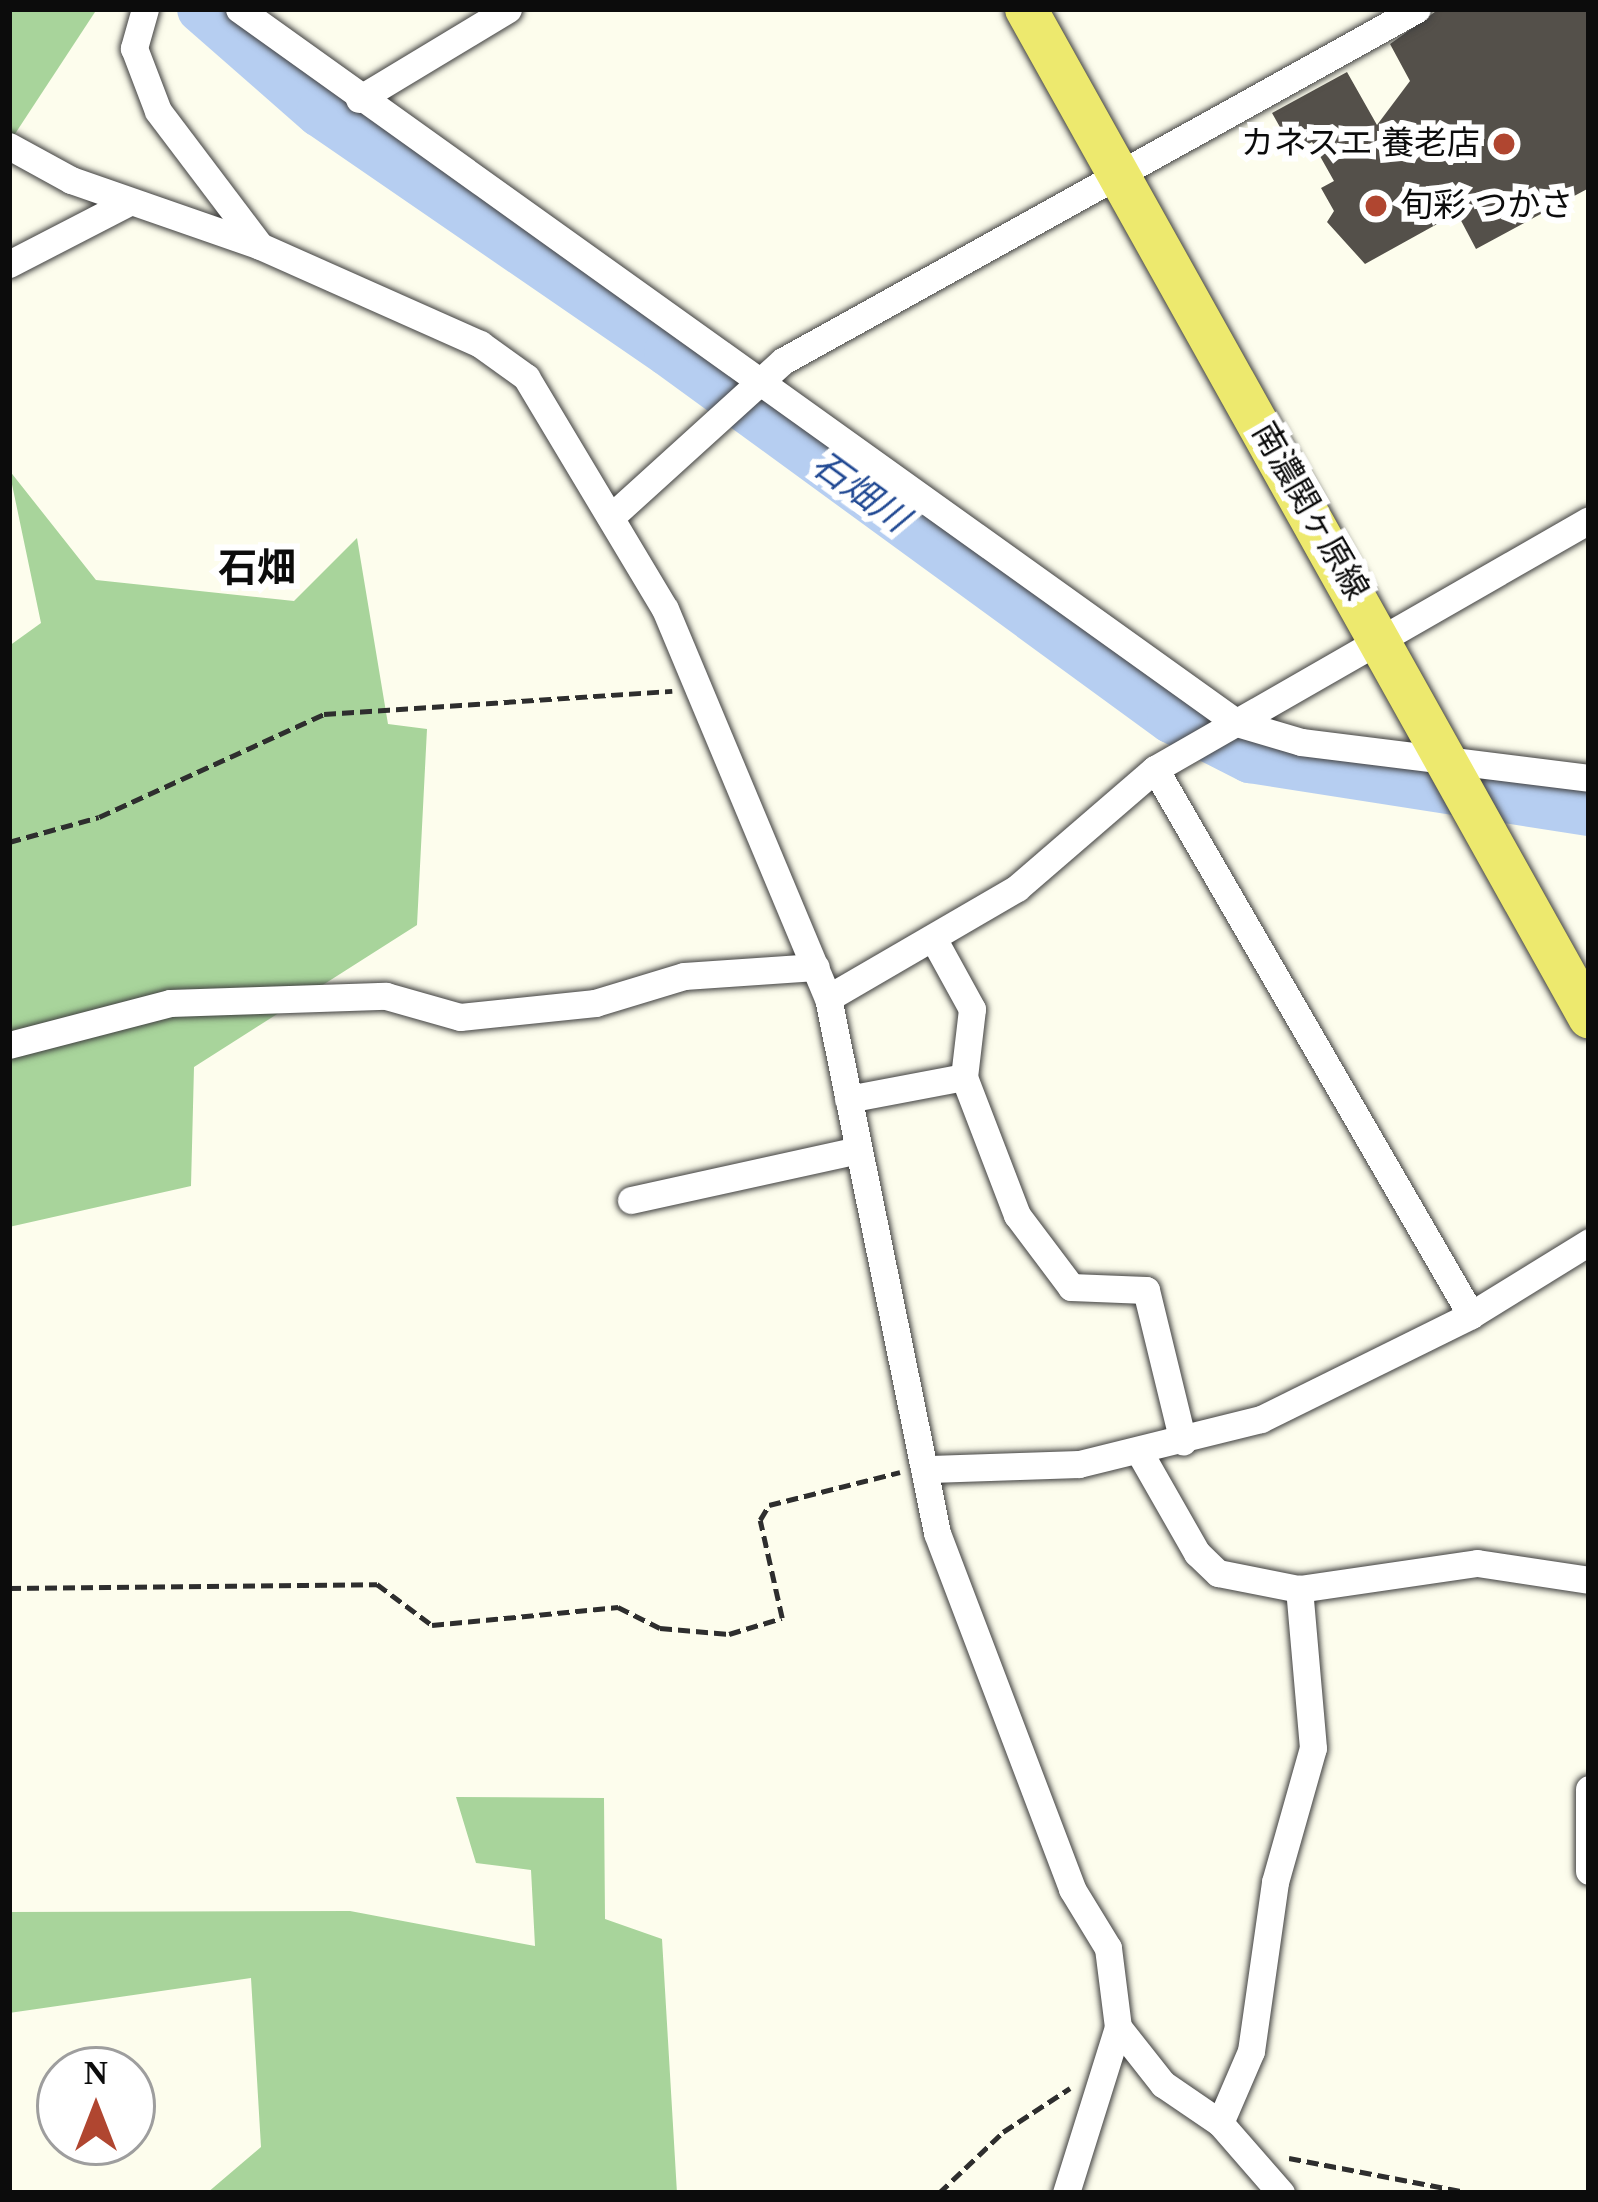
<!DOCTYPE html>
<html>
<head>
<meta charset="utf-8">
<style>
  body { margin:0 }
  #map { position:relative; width:1598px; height:2202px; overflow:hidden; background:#fdfded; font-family:"Times New Roman","Noto Sans JP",serif }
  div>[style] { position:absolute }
  .forest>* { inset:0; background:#a8d49b }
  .river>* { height:48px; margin:-24px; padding:0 24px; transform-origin:24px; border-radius:24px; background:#b6cef1 }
  .building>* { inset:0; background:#54504a }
  .path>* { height:4.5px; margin-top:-2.25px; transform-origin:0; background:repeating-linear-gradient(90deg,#2e2e2e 0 12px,transparent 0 18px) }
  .roads { filter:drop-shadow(0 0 3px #3f3f3f) drop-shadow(0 0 3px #3f3f3f) }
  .minor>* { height:27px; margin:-13.5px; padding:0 13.5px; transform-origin:13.5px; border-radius:13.5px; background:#fff }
  .primary>* { height:42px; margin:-21px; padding:0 21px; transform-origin:21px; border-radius:21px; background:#ede96e }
  .dots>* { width:33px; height:33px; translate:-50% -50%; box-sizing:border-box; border:6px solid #fff; border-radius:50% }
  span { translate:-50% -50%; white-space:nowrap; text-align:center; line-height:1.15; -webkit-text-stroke:12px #fff; paint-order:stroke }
  .poi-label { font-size:33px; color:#0c0c0c }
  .right { translate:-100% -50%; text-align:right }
  .left { translate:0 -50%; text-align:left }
  .street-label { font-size:33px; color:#0c0c0c }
  .water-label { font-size:36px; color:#214993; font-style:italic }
  .quarter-label { font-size:39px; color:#0c0c0c; font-weight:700 }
  .frame { position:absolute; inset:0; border:12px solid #0c0c0c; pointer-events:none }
  .north { position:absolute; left:36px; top:2046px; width:120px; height:120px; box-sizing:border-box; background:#fff; border:3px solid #9e9e9e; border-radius:50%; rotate:0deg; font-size:33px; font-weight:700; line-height:48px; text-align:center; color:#0c0c0c }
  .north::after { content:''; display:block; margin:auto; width:42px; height:54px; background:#b04630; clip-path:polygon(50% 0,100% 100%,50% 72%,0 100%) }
</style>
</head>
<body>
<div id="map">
  <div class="forest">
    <i style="clip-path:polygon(9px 9px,97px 9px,9px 143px)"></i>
    <i style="clip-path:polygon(9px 470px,96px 580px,294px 601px,357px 538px,388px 724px,427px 729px,417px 925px,194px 1067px,191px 1186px,9px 1227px,9px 646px,41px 623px)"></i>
    <i style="clip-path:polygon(456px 1797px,604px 1798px,605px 1919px,662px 1939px,677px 2193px,207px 2193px,261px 2147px,251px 1978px,9px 2013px,9px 1912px,350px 1911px,535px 1946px,531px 1870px,476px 1863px)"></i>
  </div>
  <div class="river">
    <i style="left:201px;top:9px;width:158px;rotate:41.2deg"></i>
    <i style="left:320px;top:113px;width:422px;rotate:34.5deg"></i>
    <i style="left:668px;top:352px;width:623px;rotate:36.12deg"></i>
    <i style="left:1171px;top:719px;width:89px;rotate:26.9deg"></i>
    <i style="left:1250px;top:759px;width:343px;rotate:8.9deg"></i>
  </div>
  <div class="building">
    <i style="clip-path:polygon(1439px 9px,1589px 9px,1589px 188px,1476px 249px,1457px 213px,1365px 264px,1327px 222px,1334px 211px,1321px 188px,1334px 181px,1312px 142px,1294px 152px,1272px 113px,1347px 72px,1377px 125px,1410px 81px,1390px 44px)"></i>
  </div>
  <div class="path">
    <i style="left:9px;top:842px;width:93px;rotate:-15.5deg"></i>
    <i style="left:99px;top:817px;width:247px;rotate:-24.6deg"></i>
    <i style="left:324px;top:714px;width:349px;rotate:-3.8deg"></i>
    <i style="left:9px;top:1588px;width:368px;rotate:-0.6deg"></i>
    <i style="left:377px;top:1584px;width:69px;rotate:36.7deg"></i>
    <i style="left:432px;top:1625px;width:187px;rotate:-5.5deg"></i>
    <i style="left:618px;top:1607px;width:47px;rotate:26.6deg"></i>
    <i style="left:660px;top:1628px;width:69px;rotate:5deg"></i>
    <i style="left:729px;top:1634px;width:55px;rotate:-16.8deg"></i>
    <i style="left:782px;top:1618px;width:100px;rotate:-102.7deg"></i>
    <i style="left:760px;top:1520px;width:17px;rotate:-59deg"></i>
    <i style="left:769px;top:1505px;width:135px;rotate:-14.1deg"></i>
    <i style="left:1289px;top:2158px;width:184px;rotate:10.9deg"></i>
    <i style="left:939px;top:2193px;width:88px;rotate:-43.6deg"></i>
    <i style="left:1003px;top:2132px;width:80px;rotate:-33.3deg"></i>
  </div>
  <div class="roads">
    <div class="minor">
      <i style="left:145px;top:9px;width:41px;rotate:105.8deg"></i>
      <i style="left:134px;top:48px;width:67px;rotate:69.1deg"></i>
      <i style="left:158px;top:111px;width:169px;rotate:52.9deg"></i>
      <i style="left:239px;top:9px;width:1227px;rotate:35.58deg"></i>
      <i style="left:1237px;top:723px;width:67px;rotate:16.5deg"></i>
      <i style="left:1301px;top:742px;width:290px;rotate:7.1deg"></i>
      <i style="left:359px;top:99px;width:174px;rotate:-31.1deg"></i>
      <i style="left:9px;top:146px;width:71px;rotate:28.7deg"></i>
      <i style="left:71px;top:180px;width:200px;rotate:19.2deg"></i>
      <i style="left:260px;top:246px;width:241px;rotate:24deg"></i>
      <i style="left:480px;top:344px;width:57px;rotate:35.7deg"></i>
      <i style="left:526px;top:377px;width:270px;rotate:59.1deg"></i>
      <i style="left:665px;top:609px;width:422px;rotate:67.3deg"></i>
      <i style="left:828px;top:998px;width:546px;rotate:78.48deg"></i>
      <i style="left:937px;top:1533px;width:381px;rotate:69.2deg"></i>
      <i style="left:1072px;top:1889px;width:69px;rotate:58.6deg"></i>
      <i style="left:1108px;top:1948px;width:80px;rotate:82.8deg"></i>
      <i style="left:1118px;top:2027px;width:174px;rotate:107.4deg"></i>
      <i style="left:9px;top:264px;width:133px;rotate:-27.3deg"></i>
      <i style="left:612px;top:516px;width:231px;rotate:-42.2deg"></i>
      <i style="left:783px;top:361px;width:725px;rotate:-29.04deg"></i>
      <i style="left:1155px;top:769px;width:631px;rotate:59.94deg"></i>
      <i style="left:933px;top:938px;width:81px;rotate:61.2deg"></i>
      <i style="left:972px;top:1009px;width:68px;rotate:96.7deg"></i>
      <i style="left:964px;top:1077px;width:148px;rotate:69deg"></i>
      <i style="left:1017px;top:1215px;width:90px;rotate:53.1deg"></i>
      <i style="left:1071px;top:1287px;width:75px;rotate:2.3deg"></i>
      <i style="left:1146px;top:1290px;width:156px;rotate:76.3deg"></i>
      <i style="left:828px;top:998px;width:219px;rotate:-30.2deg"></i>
      <i style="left:1017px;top:888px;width:182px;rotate:-40.8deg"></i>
      <i style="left:1155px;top:769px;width:500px;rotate:-29.84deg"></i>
      <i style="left:9px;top:1045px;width:166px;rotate:-14.6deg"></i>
      <i style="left:170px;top:1003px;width:216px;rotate:-1.9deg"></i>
      <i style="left:386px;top:996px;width:77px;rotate:15.8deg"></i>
      <i style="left:460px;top:1017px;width:136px;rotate:-5.9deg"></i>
      <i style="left:595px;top:1003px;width:93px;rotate:-16.9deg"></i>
      <i style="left:684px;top:976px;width:132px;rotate:-3.9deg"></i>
      <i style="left:848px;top:1099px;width:118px;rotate:-10.7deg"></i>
      <i style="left:631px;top:1200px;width:232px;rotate:-12.4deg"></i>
      <i style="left:1141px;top:1455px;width:113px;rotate:60.3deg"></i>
      <i style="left:1197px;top:1553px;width:29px;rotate:44deg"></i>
      <i style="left:1218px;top:1573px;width:83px;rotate:11.2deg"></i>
      <i style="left:1299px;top:1589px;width:180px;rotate:-8.3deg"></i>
      <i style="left:1477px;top:1563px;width:113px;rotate:8.6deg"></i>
      <i style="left:930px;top:1469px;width:149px;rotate:-1.9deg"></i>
      <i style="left:1079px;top:1464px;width:187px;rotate:-13.9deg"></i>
      <i style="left:1261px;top:1419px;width:234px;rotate:-26.3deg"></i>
      <i style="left:1471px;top:1315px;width:139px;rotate:-31.7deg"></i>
      <i style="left:1589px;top:1789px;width:82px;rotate:90deg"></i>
      <i style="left:1118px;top:2027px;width:73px;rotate:51.7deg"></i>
      <i style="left:1163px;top:2084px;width:69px;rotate:34.4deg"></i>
      <i style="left:1220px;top:2123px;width:93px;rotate:48.9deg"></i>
      <i style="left:1220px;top:2123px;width:78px;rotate:-66.7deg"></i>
      <i style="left:1251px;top:2051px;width:171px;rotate:-81.9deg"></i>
      <i style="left:1275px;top:1882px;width:139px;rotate:-74.2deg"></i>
      <i style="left:1313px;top:1748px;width:160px;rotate:-95deg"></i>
    </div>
    <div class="primary">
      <i style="left:1026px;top:9px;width:1155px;rotate:60.82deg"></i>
    </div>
  </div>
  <div class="dots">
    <i style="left:1504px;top:144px;background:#b04630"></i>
    <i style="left:1376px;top:206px;background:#b04630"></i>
  </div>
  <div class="poi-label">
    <span class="right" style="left:1480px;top:144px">カネスエ 養老店</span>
    <span class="left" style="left:1400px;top:206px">旬彩 つかさ</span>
  </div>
  <div class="street-label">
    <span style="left:1310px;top:511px;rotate:60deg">南濃関ヶ原線</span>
  </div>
  <div class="water-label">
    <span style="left:860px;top:492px;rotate:36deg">石畑川</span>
  </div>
  <div class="quarter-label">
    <span style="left:257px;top:568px">石畑</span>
  </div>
  <div class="frame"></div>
  <div class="north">N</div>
</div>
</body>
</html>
